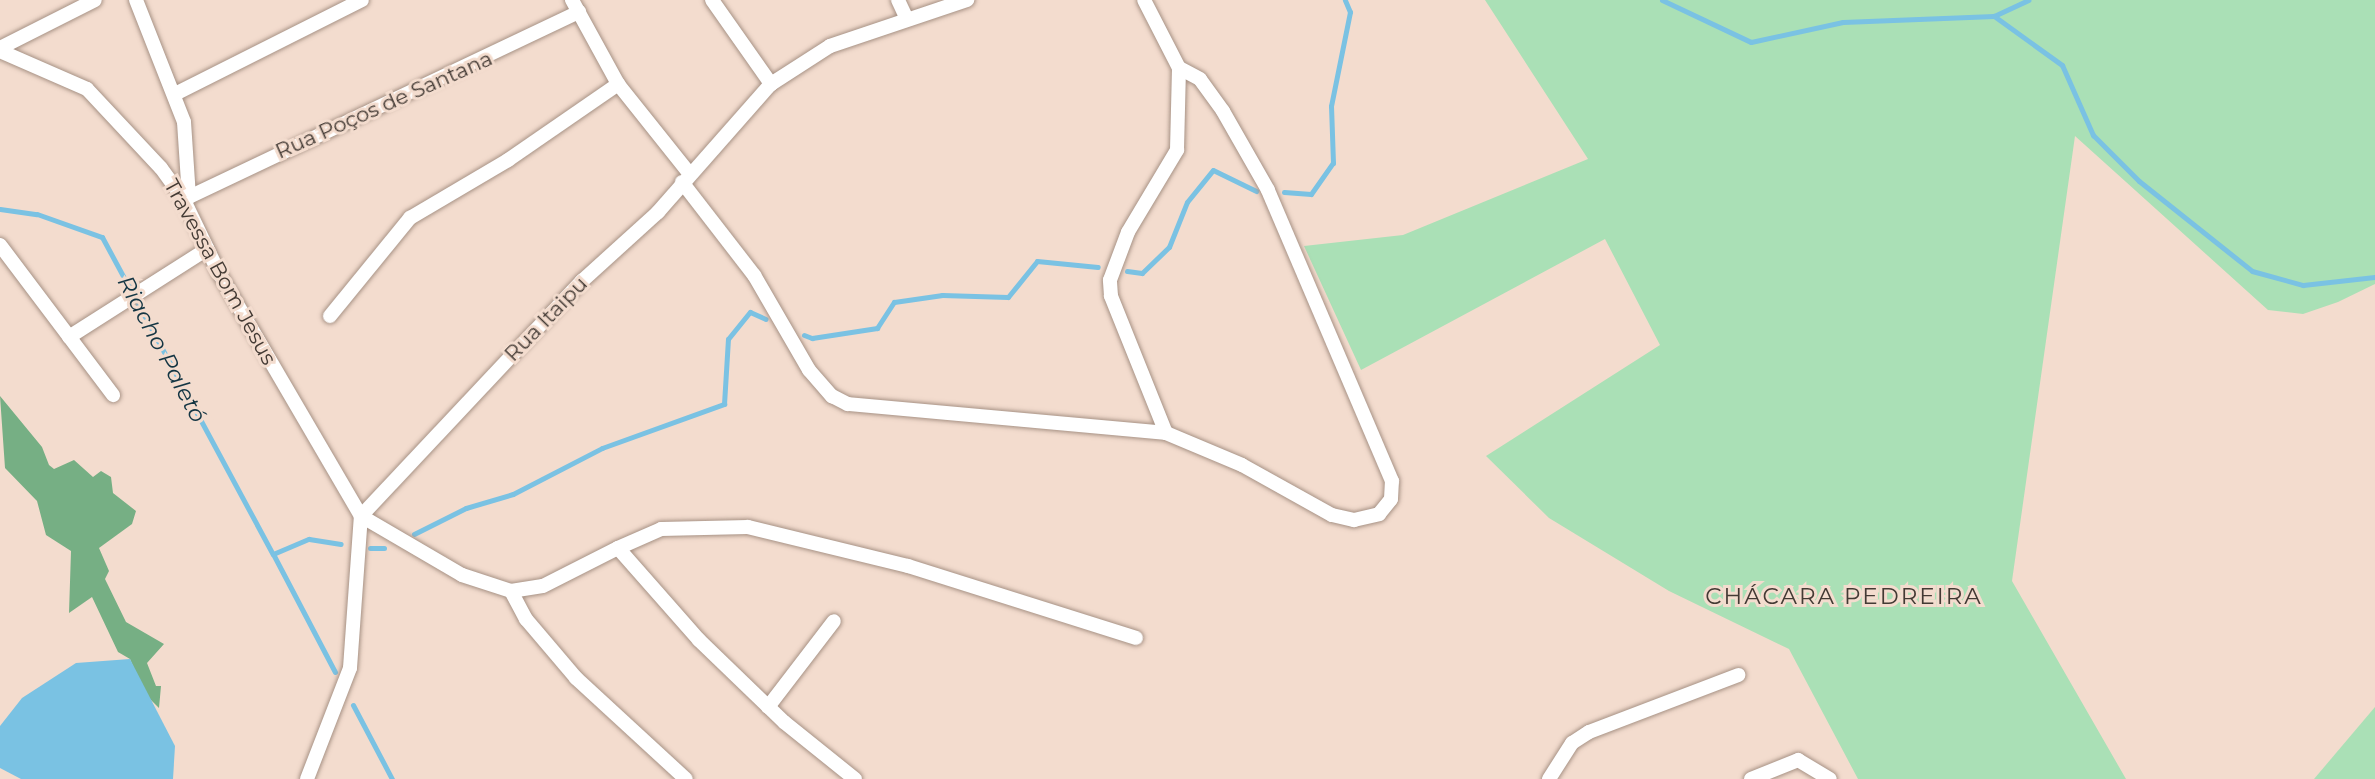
<!DOCTYPE html>
<html>
<head>
<meta charset="utf-8">
<style>
  body { margin:0 }
  #map { position:relative; width:2375px; height:779px; overflow:hidden; background:#f3dcce; font-family:Montserrat,sans-serif }
  div>[style] { position:absolute }
  .green>* { inset:0; background:#aae0b6 }
  .forest>* { inset:0; background:#76af84 }
  .water>* { inset:0; background:#7ac2e3 }
  .stream>* { height:5px; margin:-2.5px; padding:0 2.5px; transform-origin:2.5px; border-radius:2.5px; background:#7ac2e3 }
  .roads { filter:drop-shadow(0 0 2px #a79285) drop-shadow(0 0 2px #a79285) }
  .minor>* { height:14px; margin:-7px; padding:0 7px; transform-origin:7px; border-radius:7px; background:#fff }
  span { translate:-50% -50%; white-space:nowrap; text-align:center; line-height:1.15; -webkit-text-stroke:6px #f3dcce; paint-order:stroke }
  .street-label { font-size:21px; color:#433a34 }
  .water-label { font-size:23px; color:#133543; font-style:italic }
  .neighbourhood-label { font-size:23px; color:#433a34; letter-spacing:2px }
</style>
</head>
<body>
<div id="map">
  <div class="green">
    <i style="clip-path:polygon(1485px 0,2375px 0,2375px 284px,2338px 302px,2303px 314px,2268px 310px,2075px 136px,2012px 581px,2126px 779px,1858px 779px,1789px 649px,1669px 591px,1549px 518px,1486px 456px,1660px 345px,1605px 239px,1361px 370px,1304px 246px,1403px 235px,1588px 159px)"></i>
    <i style="clip-path:polygon(2375px 707px,2375px 779px,2314px 779px)"></i>
  </div>
  <div class="forest">
    <i style="clip-path:polygon(0 396px,42px 447px,49px 465px,54px 469px,74px 460px,93px 477px,101px 471px,111px 477px,113px 493px,136px 511px,132px 524px,99px 548px,109px 571px,105px 579px,126px 622px,164px 644px,147px 663px,156px 686px,161px 686px,159px 708px,144px 693px,130px 659px,118px 652px,92px 597px,69px 613px,71px 551px,46px 535px,37px 501px,5px 468px)"></i>
  </div>
  <div class="water">
    <i style="clip-path:polygon(130px 659px,175px 746px,173px 779px,21px 779px,0 768px,0 726px,22px 698px,76px 663px)"></i>
  </div>
  <div class="stream">
    <i style="left:1662px;top:0;width:98px;rotate:25.3deg"></i>
    <i style="left:1751px;top:42px;width:94px;rotate:-12.3deg"></i>
    <i style="left:1843px;top:22px;width:151px;rotate:-2.3deg"></i>
    <i style="left:1994px;top:16px;width:38px;rotate:-25deg"></i>
    <i style="left:1994px;top:16px;width:84px;rotate:35.8deg"></i>
    <i style="left:2062px;top:65px;width:77px;rotate:66.1deg"></i>
    <i style="left:2093px;top:135px;width:65px;rotate:45deg"></i>
    <i style="left:2139px;top:181px;width:144px;rotate:38.5deg"></i>
    <i style="left:2252px;top:271px;width:53px;rotate:15.4deg"></i>
    <i style="left:2303px;top:285px;width:72px;rotate:-6.3deg"></i>
    <i style="left:1284px;top:192px;width:27px;rotate:4deg"></i>
    <i style="left:1311px;top:194px;width:38px;rotate:-55deg"></i>
    <i style="left:1333px;top:163px;width:57px;rotate:-92deg"></i>
    <i style="left:1331px;top:106px;width:96px;rotate:-78.6deg"></i>
    <i style="left:1350px;top:12px;width:13px;rotate:-113deg"></i>
    <i style="left:0;top:209px;width:37px;rotate:8deg"></i>
    <i style="left:37px;top:214px;width:69px;rotate:19.5deg"></i>
    <i style="left:102px;top:237px;width:360px;rotate:61.7deg"></i>
    <i style="left:1127px;top:271px;width:15px;rotate:8deg"></i>
    <i style="left:1142px;top:273px;width:37px;rotate:-44deg"></i>
    <i style="left:1169px;top:247px;width:48px;rotate:-68.2deg"></i>
    <i style="left:1187px;top:202px;width:41px;rotate:-50.9deg"></i>
    <i style="left:1213px;top:170px;width:48px;rotate:26deg"></i>
    <i style="left:804px;top:335px;width:9px;rotate:21deg"></i>
    <i style="left:812px;top:338px;width:66px;rotate:-8.7deg"></i>
    <i style="left:877px;top:328px;width:31px;rotate:-57deg"></i>
    <i style="left:894px;top:302px;width:49px;rotate:-8.3deg"></i>
    <i style="left:942px;top:295px;width:66px;rotate:1.7deg"></i>
    <i style="left:1008px;top:297px;width:46px;rotate:-51.1deg"></i>
    <i style="left:1037px;top:261px;width:61px;rotate:5.6deg"></i>
    <i style="left:414px;top:534px;width:58px;rotate:-26.6deg"></i>
    <i style="left:466px;top:508px;width:49px;rotate:-16.6deg"></i>
    <i style="left:513px;top:494px;width:100px;rotate:-27.3deg"></i>
    <i style="left:602px;top:448px;width:130px;rotate:-19.8deg"></i>
    <i style="left:724px;top:404px;width:65px;rotate:-86.5deg"></i>
    <i style="left:728px;top:339px;width:35px;rotate:-51deg"></i>
    <i style="left:750px;top:312px;width:17px;rotate:24deg"></i>
    <i style="left:370px;top:548px;width:14px"></i>
    <i style="left:335px;top:672px;width:133px;rotate:-117.7deg"></i>
    <i style="left:273px;top:554px;width:39px;rotate:-23deg"></i>
    <i style="left:309px;top:539px;width:32px;rotate:9deg"></i>
    <i style="left:353px;top:705px;width:84px;rotate:62.2deg"></i>
  </div>
  <div class="roads">
    <div class="minor">
      <i style="left:136px;top:0;width:131px;rotate:68.5deg"></i>
      <i style="left:184px;top:122px;width:75px;rotate:86.2deg"></i>
      <i style="left:189px;top:197px;width:5px;rotate:143deg"></i>
      <i style="left:572px;top:0;width:96px;rotate:61.3deg"></i>
      <i style="left:618px;top:84px;width:114px;rotate:51.4deg"></i>
      <i style="left:712px;top:0;width:103px;rotate:54.9deg"></i>
      <i style="left:898px;top:0;width:21px;rotate:65deg"></i>
      <i style="left:0;top:48px;width:106px;rotate:-26.8deg"></i>
      <i style="left:0;top:51px;width:95px;rotate:23.6deg"></i>
      <i style="left:87px;top:89px;width:108px;rotate:46.9deg"></i>
      <i style="left:161px;top:168px;width:39px;rotate:54deg"></i>
      <i style="left:184px;top:200px;width:81px;rotate:64.4deg"></i>
      <i style="left:219px;top:273px;width:281px;rotate:59.7deg"></i>
      <i style="left:361px;top:516px;width:117px;rotate:30.3deg"></i>
      <i style="left:462px;top:575px;width:52px;rotate:18.1deg"></i>
      <i style="left:511px;top:591px;width:32px;rotate:-9deg"></i>
      <i style="left:543px;top:586px;width:84px;rotate:-26.9deg"></i>
      <i style="left:618px;top:548px;width:123px;rotate:48.6deg"></i>
      <i style="left:699px;top:640px;width:118px;rotate:44deg"></i>
      <i style="left:784px;top:722px;width:91px;rotate:38.8deg"></i>
      <i style="left:177px;top:93px;width:207px;rotate:-26.7deg"></i>
      <i style="left:682px;top:182px;width:118px;rotate:52.3deg"></i>
      <i style="left:754px;top:275px;width:110px;rotate:59.9deg"></i>
      <i style="left:809px;top:370px;width:35px;rotate:49deg"></i>
      <i style="left:832px;top:396px;width:18px;rotate:27deg"></i>
      <i style="left:848px;top:404px;width:319px;rotate:5.2deg"></i>
      <i style="left:1166px;top:433px;width:82px;rotate:22.8deg"></i>
      <i style="left:1242px;top:465px;width:103px;rotate:29.1deg"></i>
      <i style="left:1332px;top:515px;width:23px;rotate:13deg"></i>
      <i style="left:1354px;top:520px;width:26px;rotate:-13deg"></i>
      <i style="left:1379px;top:514px;width:19px;rotate:-51deg"></i>
      <i style="left:1391px;top:499px;width:18px;rotate:-87deg"></i>
      <i style="left:1392px;top:481px;width:316px;rotate:-113.1deg"></i>
      <i style="left:1268px;top:190px;width:91px;rotate:-119.7deg"></i>
      <i style="left:1223px;top:111px;width:39px;rotate:-126deg"></i>
      <i style="left:1200px;top:79px;width:24px;rotate:-152deg"></i>
      <i style="left:1179px;top:68px;width:76px;rotate:-117.2deg"></i>
      <i style="left:189px;top:197px;width:432px;rotate:-25.4deg"></i>
      <i style="left:0;top:245px;width:188px;rotate:53deg"></i>
      <i style="left:330px;top:316px;width:127px;rotate:-50.8deg"></i>
      <i style="left:410px;top:218px;width:114px;rotate:-30.6deg"></i>
      <i style="left:508px;top:160px;width:134px;rotate:-34.6deg"></i>
      <i style="left:69px;top:337px;width:164px;rotate:-32.5deg"></i>
      <i style="left:1166px;top:433px;width:148px;rotate:-111.9deg"></i>
      <i style="left:1111px;top:296px;width:16px;rotate:-94deg"></i>
      <i style="left:1110px;top:280px;width:51px;rotate:-69.4deg"></i>
      <i style="left:1128px;top:232px;width:96px;rotate:-59.1deg"></i>
      <i style="left:1177px;top:150px;width:82px;rotate:-88.6deg"></i>
      <i style="left:618px;top:548px;width:47px;rotate:-23.8deg"></i>
      <i style="left:661px;top:529px;width:87px;rotate:-1.3deg"></i>
      <i style="left:748px;top:527px;width:165px;rotate:13.7deg"></i>
      <i style="left:908px;top:566px;width:239px;rotate:17.5deg"></i>
      <i style="left:511px;top:591px;width:32px;rotate:62deg"></i>
      <i style="left:526px;top:619px;width:77px;rotate:49.7deg"></i>
      <i style="left:576px;top:678px;width:149px;rotate:42.6deg"></i>
      <i style="left:768px;top:707px;width:108px;rotate:-52.5deg"></i>
      <i style="left:307px;top:779px;width:119px;rotate:-68.8deg"></i>
      <i style="left:350px;top:668px;width:152px;rotate:-85.9deg"></i>
      <i style="left:361px;top:516px;width:323px;rotate:-46.8deg"></i>
      <i style="left:582px;top:281px;width:103px;rotate:-42.2deg"></i>
      <i style="left:658px;top:212px;width:171px;rotate:-48.6deg"></i>
      <i style="left:771px;top:84px;width:70px;rotate:-32.8deg"></i>
      <i style="left:830px;top:46px;width:145px;rotate:-18.6deg"></i>
      <i style="left:1549px;top:779px;width:43px;rotate:-57.4deg"></i>
      <i style="left:1572px;top:743px;width:20px;rotate:-33deg"></i>
      <i style="left:1589px;top:732px;width:160px;rotate:-20.9deg"></i>
      <i style="left:1751px;top:779px;width:51px;rotate:-22deg"></i>
      <i style="left:1798px;top:760px;width:37px;rotate:31deg"></i>
    </div>
  </div>
  <div class="street-label">
    <span style="left:384px;top:105px;rotate:-24deg">Rua Poços de Santana</span>
    <span style="left:220px;top:272px;rotate:61deg">Travessa Bom Jesus</span>
    <span style="left:546px;top:319px;rotate:-46deg">Rua Itaipu</span>
  </div>
  <div class="water-label">
    <span style="left:162px;top:349px;rotate:62deg">Riacho Paletó</span>
  </div>
  <div class="neighbourhood-label">
    <span style="left:1844px;top:596px">CHÁCARA PEDREIRA</span>
  </div>
</div>
</body>
</html>
